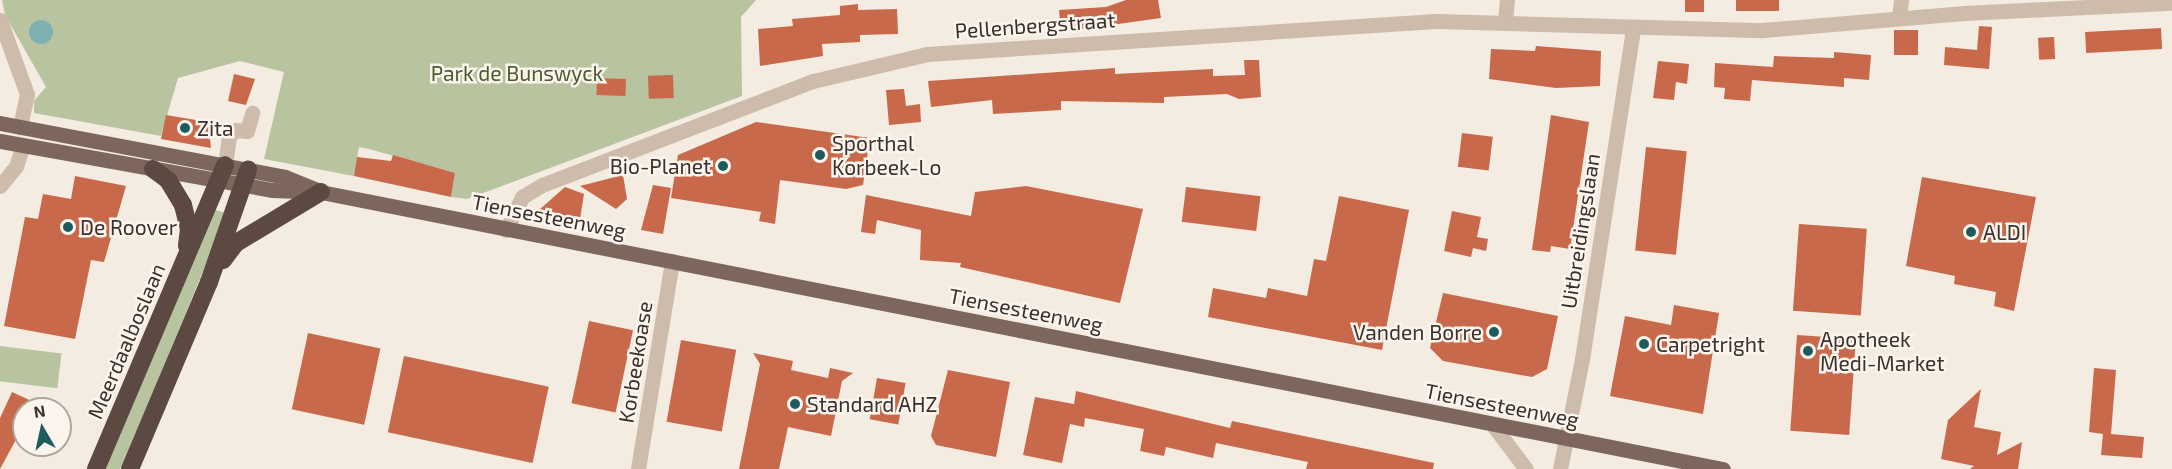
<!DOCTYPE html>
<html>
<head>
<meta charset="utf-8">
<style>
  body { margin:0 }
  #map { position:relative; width:2172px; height:469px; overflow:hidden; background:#f4ebe1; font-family:"Exo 2",sans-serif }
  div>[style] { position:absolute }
  .green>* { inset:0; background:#b8c4a0; transform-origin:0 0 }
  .water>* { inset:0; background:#7fb0b2 }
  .round { border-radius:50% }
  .building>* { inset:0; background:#c8694b; transform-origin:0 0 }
  .minor>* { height:15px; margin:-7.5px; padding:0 7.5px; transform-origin:7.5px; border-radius:7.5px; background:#cdbbac }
  .major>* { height:15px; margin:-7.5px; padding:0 7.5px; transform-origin:7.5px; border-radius:7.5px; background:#7d675c }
  .highway>* { height:18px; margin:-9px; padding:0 9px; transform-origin:9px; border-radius:9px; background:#5c4a42 }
  .dots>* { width:16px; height:16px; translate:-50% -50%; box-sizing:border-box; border:3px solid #fbf5ee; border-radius:50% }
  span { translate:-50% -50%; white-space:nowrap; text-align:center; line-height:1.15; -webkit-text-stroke:5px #fbf5ee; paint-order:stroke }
  .street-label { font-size:21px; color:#3b302b }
  .park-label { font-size:21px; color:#4a5a2e }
  .poi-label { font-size:21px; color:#3b302b }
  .left { translate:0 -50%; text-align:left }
  .right { translate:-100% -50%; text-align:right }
  .north { position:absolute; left:12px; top:397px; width:60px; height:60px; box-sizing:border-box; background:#fbf5ee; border:2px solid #aea6a0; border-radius:50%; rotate:351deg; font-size:16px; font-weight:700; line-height:24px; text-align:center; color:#3b302b }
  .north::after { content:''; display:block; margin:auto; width:21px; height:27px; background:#1f5a5e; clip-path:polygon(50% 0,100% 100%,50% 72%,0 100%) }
</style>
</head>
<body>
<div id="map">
  <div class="green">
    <i style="clip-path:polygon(2px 0,756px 0,741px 17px,742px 96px,467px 199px,451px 197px,455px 173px,369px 149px,359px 147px,354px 176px,264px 159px,284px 72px,240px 61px,178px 78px,161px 136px,34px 113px,34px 101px,46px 87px,5px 15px)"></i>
    <i style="clip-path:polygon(215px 210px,227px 213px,149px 402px,120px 469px,104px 469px)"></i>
    <i style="left:0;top:346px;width:62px;height:35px;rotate:7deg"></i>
  </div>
  <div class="water">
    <i class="round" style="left:29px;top:20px;width:24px;height:24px"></i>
  </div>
  <div class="building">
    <i style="clip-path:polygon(1126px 0,1158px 0,1161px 18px,1061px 32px,1059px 10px,1106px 7px)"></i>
    <i style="left:1685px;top:0;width:19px;height:12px"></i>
    <i style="left:1736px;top:0;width:43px;height:11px"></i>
    <i style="clip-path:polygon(858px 4px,858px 10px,897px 9px,898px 34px,860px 35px,860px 42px,822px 44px,823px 56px,760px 66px,758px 29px,793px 26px,792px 19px,840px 15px,840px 6px)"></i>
    <i style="clip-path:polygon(1979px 26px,1992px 27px,1989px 69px,1944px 65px,1945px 47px,1977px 50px)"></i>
    <i style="left:2161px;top:28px;width:21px;height:76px;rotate:87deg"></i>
    <i style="left:1894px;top:30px;width:24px;height:25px"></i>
    <i style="left:2054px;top:37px;width:22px;height:16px;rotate:87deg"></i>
    <i style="clip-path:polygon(1536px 46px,1601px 51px,1600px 86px,1556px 88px,1489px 79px,1491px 49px,1535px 51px)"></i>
    <i style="clip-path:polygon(1834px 52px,1871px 55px,1869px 80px,1844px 78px,1844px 87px,1752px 80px,1750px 101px,1724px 99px,1725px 88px,1714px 87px,1715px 63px,1773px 67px,1774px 56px,1834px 58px)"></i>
    <i style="clip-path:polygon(1244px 60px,1259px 60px,1261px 97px,1239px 99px,1227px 94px,1164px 97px,1164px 103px,1061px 101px,1061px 110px,993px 114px,992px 100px,931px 107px,928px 81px,1115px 68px,1115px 74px,1213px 69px,1213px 76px,1245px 75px)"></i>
    <i style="clip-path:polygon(1658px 61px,1689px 64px,1687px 84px,1676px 82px,1674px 100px,1653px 98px)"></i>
    <i style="clip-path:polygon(234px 74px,255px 79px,246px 105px,228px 101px)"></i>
    <i style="left:673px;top:75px;width:23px;height:25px;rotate:88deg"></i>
    <i style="left:597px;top:78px;width:29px;height:17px;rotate:2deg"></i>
    <i style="clip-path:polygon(904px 89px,906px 106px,920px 104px,921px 122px,889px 125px,886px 90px)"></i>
    <i style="clip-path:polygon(166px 115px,208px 122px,211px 148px,161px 139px)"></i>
    <i style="clip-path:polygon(1551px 115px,1589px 122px,1570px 249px,1551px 246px,1550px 252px,1532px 250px)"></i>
    <i style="clip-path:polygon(756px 122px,870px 138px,863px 185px,846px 189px,780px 180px,775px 224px,759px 221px,761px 212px,671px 198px,678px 155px)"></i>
    <i style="left:1462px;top:133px;width:31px;height:34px;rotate:7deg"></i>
    <i style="left:1646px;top:147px;width:41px;height:104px;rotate:6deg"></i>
    <i style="clip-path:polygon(393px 155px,455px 173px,451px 197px,354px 176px,357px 157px,391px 161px)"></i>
    <i style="clip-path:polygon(623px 175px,627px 199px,616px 209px,580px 186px)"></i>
    <i style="clip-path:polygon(75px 176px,126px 186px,104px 262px,91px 260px,75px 339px,4px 326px,25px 217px,38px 219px,43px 194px,71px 199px)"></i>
    <i style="clip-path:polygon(1922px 177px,2036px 197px,2014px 311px,1994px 306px,1996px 292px,1954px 284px,1955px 276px,1906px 266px)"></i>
    <i style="clip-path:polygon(653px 185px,671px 188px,663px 234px,641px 230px)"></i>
    <i style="clip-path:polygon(1026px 186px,1143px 209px,1120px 303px,960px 267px,961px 263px,920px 260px,921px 230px,877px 220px,875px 234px,861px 232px,866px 195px,971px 216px,975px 192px)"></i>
    <i style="clip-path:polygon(565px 187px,584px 194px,580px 219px,539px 210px)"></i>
    <i style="left:1186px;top:187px;width:75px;height:35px;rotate:7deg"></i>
    <i style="clip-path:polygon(1339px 196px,1409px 210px,1382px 350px,1208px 317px,1213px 288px,1266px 298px,1268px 288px,1307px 296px,1314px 259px,1326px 261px)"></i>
    <i style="clip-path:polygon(1452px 211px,1481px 217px,1477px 237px,1488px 239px,1486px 251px,1473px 248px,1471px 257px,1444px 251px)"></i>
    <i style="left:1799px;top:224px;width:68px;height:87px;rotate:4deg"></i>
    <i style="clip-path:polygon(1443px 293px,1558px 316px,1547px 369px,1532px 377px,1443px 361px,1430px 348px)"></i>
    <i style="clip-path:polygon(1674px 305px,1719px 313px,1703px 414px,1610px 396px,1625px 316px,1671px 325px)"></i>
    <i style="left:589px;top:321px;width:45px;height:84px;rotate:12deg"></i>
    <i style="left:308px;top:333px;width:74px;height:78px;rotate:12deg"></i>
    <i style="left:1797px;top:335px;width:59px;height:96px;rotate:4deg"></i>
    <i style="left:681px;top:340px;width:56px;height:83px;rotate:10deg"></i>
    <i style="clip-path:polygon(753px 353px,793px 361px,791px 370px,828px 378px,830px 368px,853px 373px,842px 381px,831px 436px,788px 427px,779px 469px,739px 469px,760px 364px)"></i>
    <i style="left:404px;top:356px;width:148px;height:78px;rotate:12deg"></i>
    <i style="clip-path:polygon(2094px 368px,2116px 370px,2111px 434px,2144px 437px,2142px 458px,2101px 455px,2103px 434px,2089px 432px)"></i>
    <i style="clip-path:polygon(948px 370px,1010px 382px,996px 457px,936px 445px,931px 436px)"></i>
    <i style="left:877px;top:378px;width:29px;height:42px;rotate:10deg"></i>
    <i style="clip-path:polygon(1981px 389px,1974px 427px,2001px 432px,1997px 455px,2022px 442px,2018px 469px,1970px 469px,1974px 466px,1941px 459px,1948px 420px)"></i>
    <i style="clip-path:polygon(1076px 391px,1230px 428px,1232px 421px,1434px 463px,1433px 469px,1306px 469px,1308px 462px,1216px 443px,1213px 458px,1166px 447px,1164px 456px,1140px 451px,1144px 429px,1085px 418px,1084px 427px,1070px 424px,1062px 463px,1023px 455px,1035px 397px,1074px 404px)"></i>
    <i style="clip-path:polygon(12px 392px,49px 409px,24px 409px,24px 425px,0 469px,0 418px)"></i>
  </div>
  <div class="minor">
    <i style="left:1899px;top:17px;width:17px;rotate:-83deg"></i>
    <i style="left:0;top:20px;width:79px;rotate:70deg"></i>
    <i style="left:27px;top:94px;width:34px;rotate:102deg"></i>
    <i style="left:1505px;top:22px;width:22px;rotate:-85deg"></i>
    <i style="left:225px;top:165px;width:29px;rotate:-82deg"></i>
    <i style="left:229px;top:136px;width:9px;rotate:-41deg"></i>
    <i style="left:236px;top:130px;width:11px;rotate:5deg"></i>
    <i style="left:247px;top:131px;width:19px;rotate:-74deg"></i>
    <i style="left:0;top:186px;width:26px;rotate:-51deg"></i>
    <i style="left:16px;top:166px;width:21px;rotate:-71deg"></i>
    <i style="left:506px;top:230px;width:37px;rotate:-64deg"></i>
    <i style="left:522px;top:197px;width:23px;rotate:-31deg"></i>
    <i style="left:542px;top:185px;width:290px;rotate:-21deg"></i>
    <i style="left:813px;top:81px;width:117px;rotate:-13.3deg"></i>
    <i style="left:927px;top:54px;width:510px;rotate:-3.71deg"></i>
    <i style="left:1436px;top:21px;width:327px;rotate:1.6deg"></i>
    <i style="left:1763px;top:30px;width:202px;rotate:-4.8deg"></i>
    <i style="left:1964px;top:13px;width:208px;rotate:-2.8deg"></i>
    <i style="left:1492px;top:424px;width:56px;rotate:52.9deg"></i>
    <i style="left:638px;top:469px;width:211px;rotate:-80.7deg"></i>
    <i style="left:1560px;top:469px;width:112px;rotate:-78.7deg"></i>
    <i style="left:1582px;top:359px;width:335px;rotate:-81.2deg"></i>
  </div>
  <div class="major">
    <i style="left:0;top:123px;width:290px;rotate:10.7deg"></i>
    <i style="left:285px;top:177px;width:32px;rotate:22deg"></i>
    <i style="left:0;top:141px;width:277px;rotate:10.2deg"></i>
    <i style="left:273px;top:190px;width:48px;rotate:2.4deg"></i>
    <i style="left:321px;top:192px;width:1429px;rotate:11.18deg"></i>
  </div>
  <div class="highway">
    <i style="left:153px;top:169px;width:19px;rotate:36deg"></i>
    <i style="left:168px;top:180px;width:29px;rotate:59deg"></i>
    <i style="left:183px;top:205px;width:25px;rotate:76deg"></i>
    <i style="left:189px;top:229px;width:17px;rotate:97deg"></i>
    <i style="left:223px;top:260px;width:21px;rotate:-53deg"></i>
    <i style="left:236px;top:243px;width:99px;rotate:-31deg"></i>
    <i style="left:96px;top:469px;width:330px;rotate:-67deg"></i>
    <i style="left:130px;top:469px;width:203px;rotate:-67.1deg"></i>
    <i style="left:209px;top:282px;width:119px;rotate:-70.8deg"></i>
  </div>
  <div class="dots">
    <i style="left:185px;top:128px;background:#1f5a5e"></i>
    <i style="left:820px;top:155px;background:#1f5a5e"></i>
    <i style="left:723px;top:166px;background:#1f5a5e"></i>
    <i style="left:68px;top:227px;background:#1f5a5e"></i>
    <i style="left:1971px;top:232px;background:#1f5a5e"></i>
    <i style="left:1494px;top:332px;background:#1f5a5e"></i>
    <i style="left:1644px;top:344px;background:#1f5a5e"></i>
    <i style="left:1808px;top:351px;background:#1f5a5e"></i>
    <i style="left:795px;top:404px;background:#1f5a5e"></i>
  </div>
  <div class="street-label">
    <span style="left:1035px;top:25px;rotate:-4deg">Pellenbergstraat</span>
    <span style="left:549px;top:216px;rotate:11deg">Tiensesteenweg</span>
    <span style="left:1580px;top:231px;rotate:-81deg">Uitbreidingslaan</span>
    <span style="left:1026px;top:310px;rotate:11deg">Tiensesteenweg</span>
    <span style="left:126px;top:341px;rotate:-67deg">Meerdaalboslaan</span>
    <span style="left:635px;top:362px;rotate:-81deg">Korbeekoase</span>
    <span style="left:1502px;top:405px;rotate:11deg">Tiensesteenweg</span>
  </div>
  <div class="park-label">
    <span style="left:517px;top:73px">Park de Bunswyck</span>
  </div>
  <div class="poi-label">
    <span class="left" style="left:197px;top:128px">Zita</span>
    <span class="left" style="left:832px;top:155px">Sporthal<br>Korbeek-Lo</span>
    <span class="right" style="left:711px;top:166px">Bio-Planet</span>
    <span class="left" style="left:80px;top:227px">De Roover</span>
    <span class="left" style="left:1983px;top:232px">ALDI</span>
    <span class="right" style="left:1482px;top:332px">Vanden Borre</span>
    <span class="left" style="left:1820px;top:351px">Apotheek<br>Medi-Market</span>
    <span class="left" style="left:1656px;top:344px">Carpetright</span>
    <span class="left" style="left:807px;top:404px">Standard AHZ</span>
  </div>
  <div class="north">N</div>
</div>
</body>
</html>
